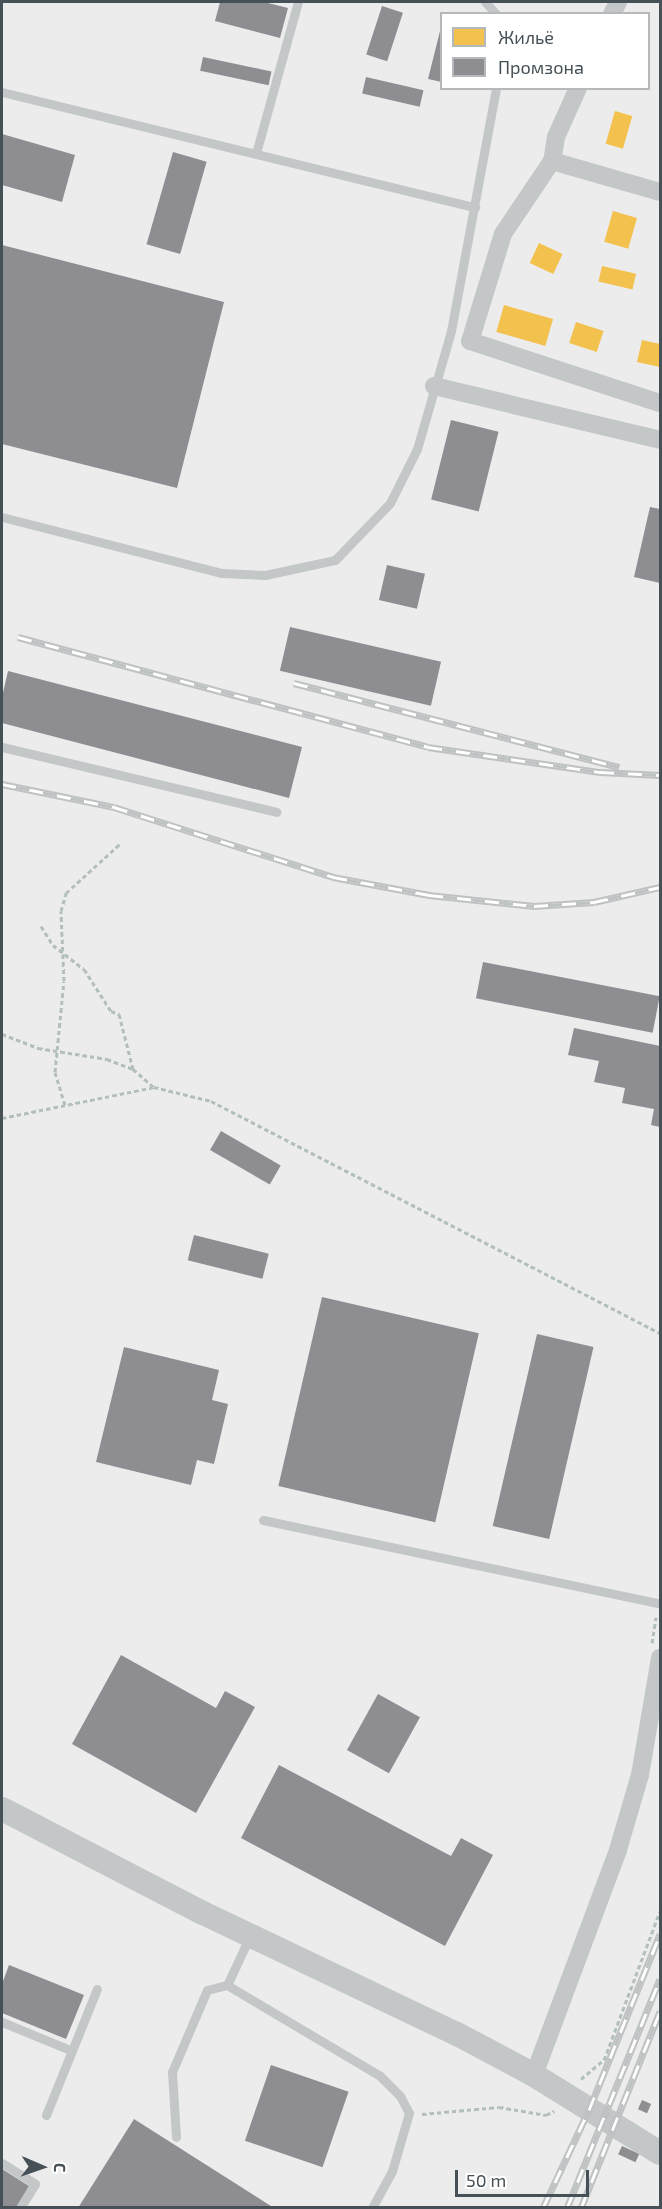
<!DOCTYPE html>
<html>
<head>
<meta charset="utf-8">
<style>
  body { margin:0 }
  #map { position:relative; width:662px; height:2209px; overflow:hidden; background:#edecec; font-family:"Exo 2",sans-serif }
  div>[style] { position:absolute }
  .homes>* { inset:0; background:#f2c14e; transform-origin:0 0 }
  .industry>* { inset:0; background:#8d8d92; transform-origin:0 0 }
  .path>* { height:3px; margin-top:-1.5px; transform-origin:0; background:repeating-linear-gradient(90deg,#b3bfba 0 4.5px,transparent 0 7.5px) }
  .service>* { height:9px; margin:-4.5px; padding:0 4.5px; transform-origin:4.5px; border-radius:4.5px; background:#c3c7c8 }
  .minor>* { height:18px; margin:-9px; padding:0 9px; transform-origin:9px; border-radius:9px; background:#c3c7c8 }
  .tertiary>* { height:24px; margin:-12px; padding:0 12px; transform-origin:12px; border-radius:12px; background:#c3c7c8 }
  .rail>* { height:7px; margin-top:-3.5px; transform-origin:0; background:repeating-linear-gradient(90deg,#fff 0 14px,#bfc2c3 0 28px); box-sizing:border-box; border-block:2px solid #bfc2c3 }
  span { translate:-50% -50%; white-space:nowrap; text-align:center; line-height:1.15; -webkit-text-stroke:6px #fff; paint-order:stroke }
  .frame { position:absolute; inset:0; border:3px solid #455057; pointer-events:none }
  .legend { position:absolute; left:440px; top:12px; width:210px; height:78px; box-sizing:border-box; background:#fff; border:2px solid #b5b9bc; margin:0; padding:8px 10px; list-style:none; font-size:18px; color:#455057 }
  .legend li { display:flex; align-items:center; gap:12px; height:30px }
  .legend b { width:30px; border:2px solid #b5b9bc }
  .north { position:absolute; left:12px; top:2137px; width:60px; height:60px; -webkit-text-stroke:4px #fff; paint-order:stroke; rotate:92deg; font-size:16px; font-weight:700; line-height:24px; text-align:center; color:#455057 }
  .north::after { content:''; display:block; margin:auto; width:21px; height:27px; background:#455057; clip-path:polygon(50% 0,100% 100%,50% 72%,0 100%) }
  .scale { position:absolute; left:455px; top:2170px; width:134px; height:27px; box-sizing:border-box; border:3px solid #455057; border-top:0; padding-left:8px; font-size:18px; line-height:21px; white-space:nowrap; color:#455057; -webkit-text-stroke:4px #fff; paint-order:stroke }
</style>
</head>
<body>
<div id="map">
  <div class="homes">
    <i style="left:615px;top:111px;width:18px;height:34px;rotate:16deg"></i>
    <i style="left:613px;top:211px;width:25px;height:32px;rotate:16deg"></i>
    <i style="left:539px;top:243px;width:26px;height:22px;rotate:25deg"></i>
    <i style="left:602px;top:266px;width:35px;height:16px;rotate:13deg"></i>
    <i style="left:504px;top:305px;width:51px;height:28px;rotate:16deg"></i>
    <i style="left:576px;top:322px;width:29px;height:22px;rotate:18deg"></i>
    <i style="clip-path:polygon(642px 340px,660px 344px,660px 367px,637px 362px)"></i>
  </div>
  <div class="industry">
    <i style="clip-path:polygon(220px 2px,264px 2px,288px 8px,280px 38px,215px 21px)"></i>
    <i style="left:382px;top:6px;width:22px;height:51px;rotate:18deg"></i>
    <i style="clip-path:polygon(442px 23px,442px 82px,428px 79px)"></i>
    <i style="left:203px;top:57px;width:70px;height:14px;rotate:12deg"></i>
    <i style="left:366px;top:77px;width:59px;height:17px;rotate:13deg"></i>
    <i style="clip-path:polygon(2px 134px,75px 155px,62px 202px,2px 185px)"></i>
    <i style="left:173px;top:152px;width:35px;height:96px;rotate:16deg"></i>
    <i style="clip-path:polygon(2px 245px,224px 302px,177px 488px,2px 444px)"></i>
    <i style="left:451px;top:420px;width:49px;height:82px;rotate:14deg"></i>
    <i style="clip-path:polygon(650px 507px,660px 509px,660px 583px,634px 577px)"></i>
    <i style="left:387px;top:565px;width:39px;height:36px;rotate:13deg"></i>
    <i style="left:290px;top:627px;width:155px;height:45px;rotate:13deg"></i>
    <i style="clip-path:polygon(8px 671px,302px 747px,289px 798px,2px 723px,2px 697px)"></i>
    <i style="left:483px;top:962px;width:180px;height:37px;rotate:11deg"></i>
    <i style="clip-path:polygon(574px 1028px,660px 1046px,660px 1127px,651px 1125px,654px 1109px,622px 1103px,625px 1088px,594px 1082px,599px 1061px,568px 1055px)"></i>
    <i style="left:221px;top:1131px;width:69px;height:22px;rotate:30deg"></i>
    <i style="left:194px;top:1235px;width:77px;height:26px;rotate:14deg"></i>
    <i style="left:322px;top:1297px;width:161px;height:194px;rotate:13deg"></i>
    <i style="left:537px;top:1334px;width:58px;height:197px;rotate:13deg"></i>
    <i style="clip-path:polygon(124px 1347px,219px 1370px,212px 1400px,228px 1404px,214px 1464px,197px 1460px,191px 1485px,96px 1462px)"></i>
    <i style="clip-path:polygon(121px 1655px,216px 1708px,225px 1691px,255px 1707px,196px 1813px,72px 1744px)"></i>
    <i style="left:378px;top:1694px;width:48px;height:64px;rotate:29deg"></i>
    <i style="clip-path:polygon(279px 1765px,451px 1856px,461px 1838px,493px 1855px,445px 1946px,241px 1838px)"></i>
    <i style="clip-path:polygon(9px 1965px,84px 1995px,66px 2039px,2px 2013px,2px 1984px)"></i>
    <i style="left:271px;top:2065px;width:82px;height:80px;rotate:19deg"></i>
    <i style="left:642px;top:2100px;width:10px;height:10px;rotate:24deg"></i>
    <i style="clip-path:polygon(134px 2119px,274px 2208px,78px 2208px)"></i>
    <i style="left:622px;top:2146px;width:19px;height:9px;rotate:25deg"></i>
    <i style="clip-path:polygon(2px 2169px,29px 2186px,16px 2208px,2px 2208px)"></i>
  </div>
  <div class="path">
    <i style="left:41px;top:926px;width:22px;rotate:58deg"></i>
    <i style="left:53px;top:945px;width:39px;rotate:38deg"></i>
    <i style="left:84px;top:969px;width:50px;rotate:57.3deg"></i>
    <i style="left:111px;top:1011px;width:9px;rotate:21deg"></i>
    <i style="left:119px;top:1014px;width:57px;rotate:75.7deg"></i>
    <i style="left:2px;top:1034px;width:39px;rotate:21deg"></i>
    <i style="left:38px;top:1048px;width:70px;rotate:9.1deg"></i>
    <i style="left:107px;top:1059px;width:28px;rotate:21deg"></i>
    <i style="left:133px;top:1069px;width:28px;rotate:41deg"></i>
    <i style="left:65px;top:1105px;width:34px;rotate:-107deg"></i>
    <i style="left:55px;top:1072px;width:91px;rotate:-84.4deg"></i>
    <i style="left:64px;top:981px;width:70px;rotate:-92.5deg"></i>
    <i style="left:61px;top:911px;width:19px;rotate:-74deg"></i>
    <i style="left:66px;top:893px;width:74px;rotate:-42.3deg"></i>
    <i style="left:2px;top:1118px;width:155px;rotate:-11.5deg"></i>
    <i style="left:154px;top:1087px;width:59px;rotate:13.8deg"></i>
    <i style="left:211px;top:1101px;width:505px;rotate:27.33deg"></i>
    <i style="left:652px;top:1643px;width:26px;rotate:-81deg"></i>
    <i style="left:581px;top:2079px;width:30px;rotate:-40deg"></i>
    <i style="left:604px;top:2060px;width:159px;rotate:-69.4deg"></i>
    <i style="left:422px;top:2114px;width:77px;rotate:-5.2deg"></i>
    <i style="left:499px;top:2107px;width:48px;rotate:9.7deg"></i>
    <i style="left:546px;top:2115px;width:9px;rotate:-27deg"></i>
  </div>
  <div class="service">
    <i style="left:485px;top:2px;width:16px;rotate:47deg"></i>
    <i style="left:2px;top:92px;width:487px;rotate:13.7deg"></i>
    <i style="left:256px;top:153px;width:157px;rotate:-74.5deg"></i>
    <i style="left:2px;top:517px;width:227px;rotate:14.3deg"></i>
    <i style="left:222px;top:573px;width:43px;rotate:2.7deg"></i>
    <i style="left:265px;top:575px;width:72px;rotate:-12.1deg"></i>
    <i style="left:335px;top:560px;width:79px;rotate:-46deg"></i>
    <i style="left:390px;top:503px;width:60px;rotate:-63.4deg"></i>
    <i style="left:417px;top:449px;width:123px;rotate:-73.9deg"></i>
    <i style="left:451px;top:331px;width:247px;rotate:-79.5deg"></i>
    <i style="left:2px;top:747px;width:282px;rotate:13.3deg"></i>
    <i style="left:263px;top:1520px;width:406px;rotate:11.9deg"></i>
    <i style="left:250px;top:1936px;width:54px;rotate:115.1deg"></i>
    <i style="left:227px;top:1985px;width:178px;rotate:30.7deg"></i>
    <i style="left:380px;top:2076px;width:28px;rotate:45deg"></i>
    <i style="left:400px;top:2096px;width:19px;rotate:62deg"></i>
    <i style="left:409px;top:2113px;width:60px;rotate:106.3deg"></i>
    <i style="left:392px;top:2171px;width:42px;rotate:118.4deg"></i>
    <i style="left:2px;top:2022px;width:74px;rotate:22.4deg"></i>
    <i style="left:46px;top:2115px;width:136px;rotate:-68deg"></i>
    <i style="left:176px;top:2137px;width:65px;rotate:-93.5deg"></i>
    <i style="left:172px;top:2072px;width:89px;rotate:-66.9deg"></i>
    <i style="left:207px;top:1990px;width:21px;rotate:-14deg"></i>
    <i style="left:2px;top:2163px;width:39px;rotate:32deg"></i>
    <i style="left:35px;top:2184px;width:28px;rotate:122deg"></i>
  </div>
  <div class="minor">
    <i style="left:612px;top:14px;width:13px;rotate:-63deg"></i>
    <i style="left:578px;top:88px;width:54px;rotate:114.2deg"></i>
    <i style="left:556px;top:137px;width:24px;rotate:99deg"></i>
    <i style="left:552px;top:161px;width:88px;rotate:123.9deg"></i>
    <i style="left:503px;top:234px;width:112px;rotate:107.1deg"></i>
    <i style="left:470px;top:341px;width:200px;rotate:18.1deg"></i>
    <i style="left:552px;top:161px;width:112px;rotate:16deg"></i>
    <i style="left:434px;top:386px;width:232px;rotate:13.4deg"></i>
    <i style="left:534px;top:2075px;width:240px;rotate:-69.5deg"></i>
    <i style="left:618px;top:1850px;width:78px;rotate:-73.7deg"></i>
    <i style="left:640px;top:1775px;width:119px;rotate:-80.3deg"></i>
  </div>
  <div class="tertiary">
    <i style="left:2px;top:1809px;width:226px;rotate:27.4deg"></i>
    <i style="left:203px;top:1913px;width:281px;rotate:25.5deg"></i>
    <i style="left:457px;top:2034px;width:87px;rotate:28deg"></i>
    <i style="left:534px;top:2075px;width:148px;rotate:31.8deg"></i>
  </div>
  <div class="rail">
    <i style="left:18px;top:637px;width:424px;rotate:15deg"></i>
    <i style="left:428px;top:747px;width:174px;rotate:8.3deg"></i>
    <i style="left:600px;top:772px;width:60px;rotate:2.9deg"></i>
    <i style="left:294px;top:683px;width:336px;rotate:14.5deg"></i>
    <i style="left:2px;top:784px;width:114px;rotate:11.6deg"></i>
    <i style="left:114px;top:807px;width:230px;rotate:17.7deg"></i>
    <i style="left:333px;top:877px;width:98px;rotate:10.6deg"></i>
    <i style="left:429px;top:895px;width:106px;rotate:6deg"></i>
    <i style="left:534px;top:906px;width:60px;rotate:-3.8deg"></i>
    <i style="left:594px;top:902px;width:68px;rotate:-12.8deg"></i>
    <i style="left:543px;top:2208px;width:108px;rotate:-64.9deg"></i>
    <i style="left:589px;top:2110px;width:190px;rotate:-68deg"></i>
    <i style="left:567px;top:2208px;width:247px;rotate:-67.9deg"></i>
    <i style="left:581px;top:2208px;width:212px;rotate:-68.1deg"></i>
  </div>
  <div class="frame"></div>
  <ul class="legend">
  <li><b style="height:16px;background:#f2c14e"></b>Жильё</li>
  <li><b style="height:16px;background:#8d8d92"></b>Промзона</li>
  </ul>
  <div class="north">С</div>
  <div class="scale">50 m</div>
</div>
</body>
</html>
